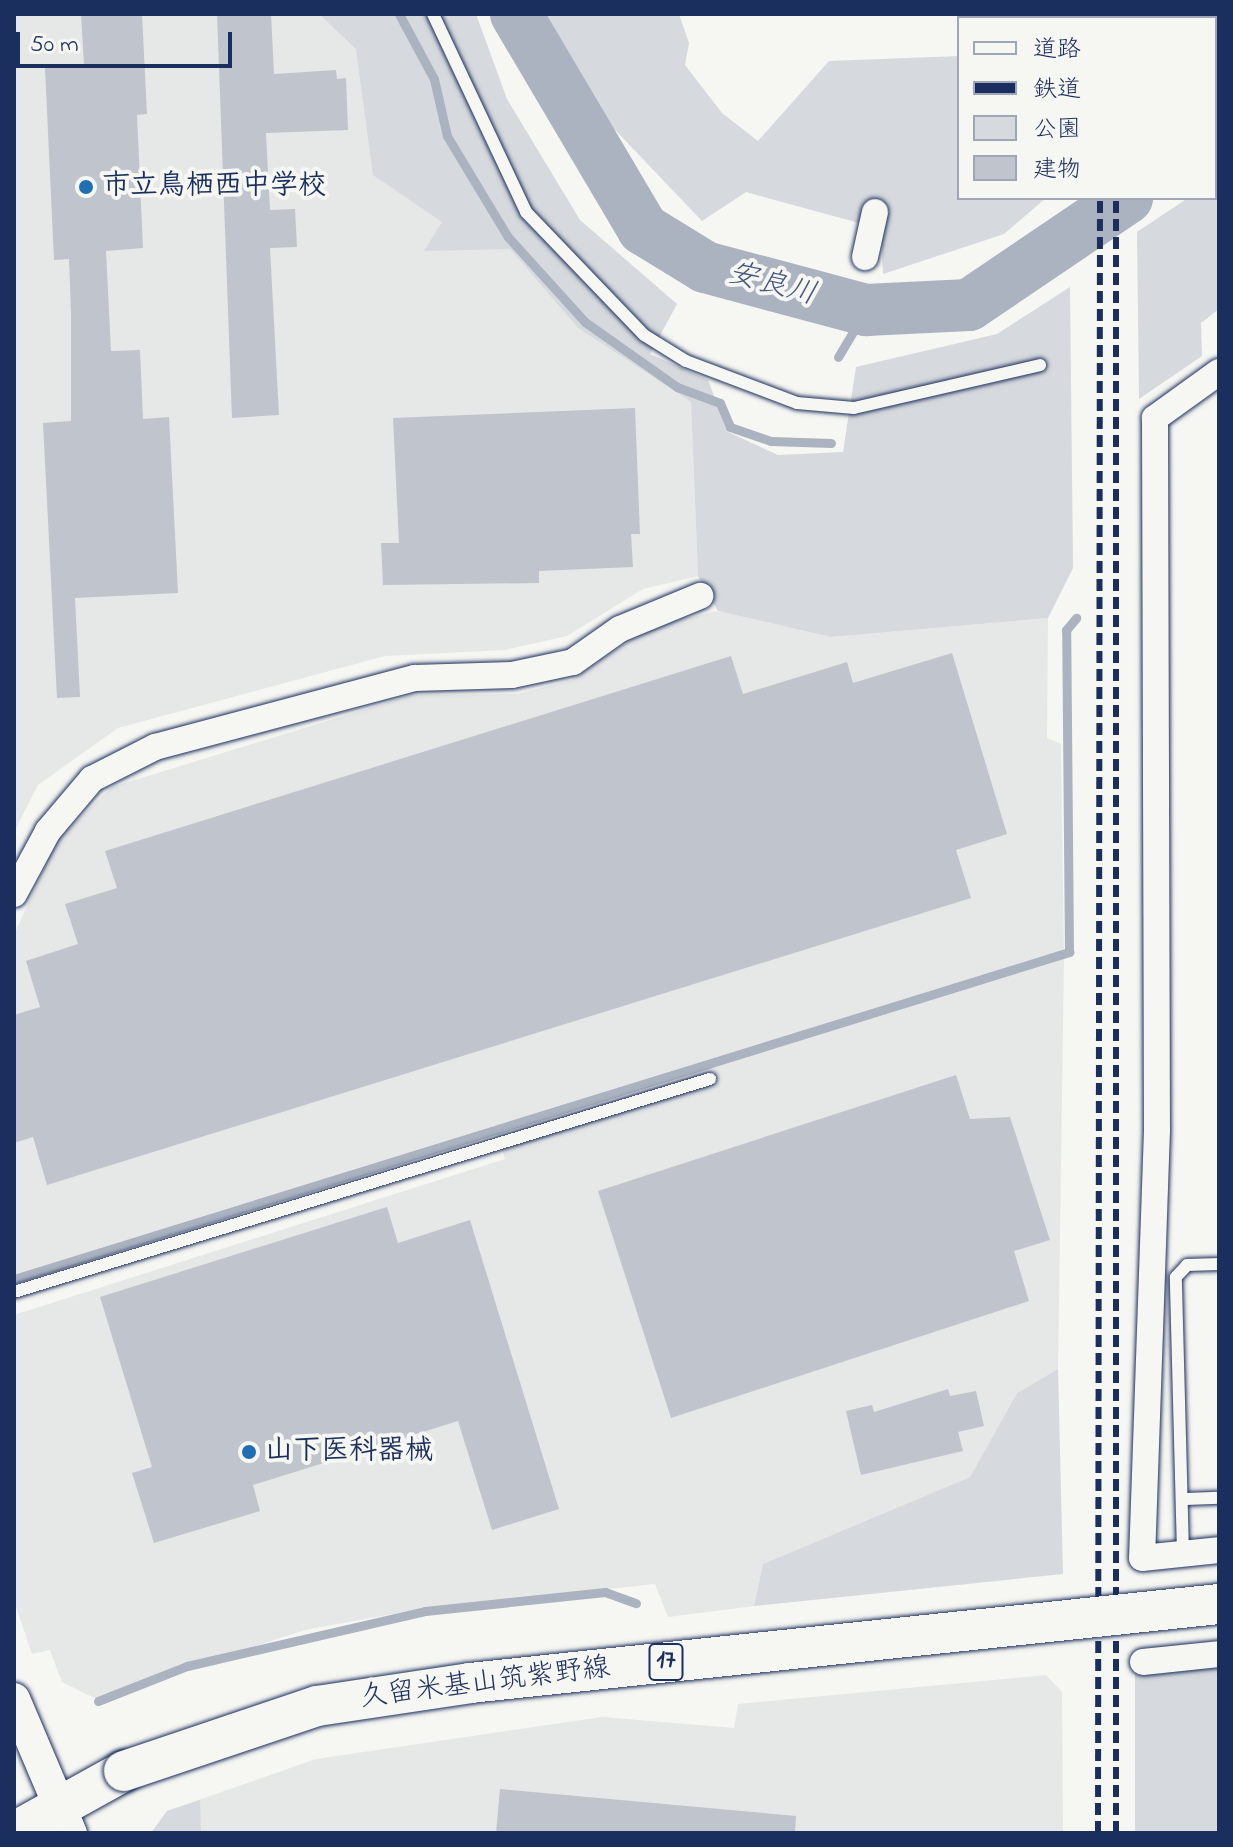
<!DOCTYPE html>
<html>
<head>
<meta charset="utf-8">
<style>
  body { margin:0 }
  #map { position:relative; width:1233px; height:1847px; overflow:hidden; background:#f6f6f2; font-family:"Indie Flower","Klee One",sans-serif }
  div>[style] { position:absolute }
  .built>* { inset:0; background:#e6e7e7 }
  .green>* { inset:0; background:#d6d9dd; transform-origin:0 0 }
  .stream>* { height:9px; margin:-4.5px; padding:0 4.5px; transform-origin:4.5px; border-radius:4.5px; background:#abb2c0 }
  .river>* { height:52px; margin:-26px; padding:0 26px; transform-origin:26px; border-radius:26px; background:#abb2c0 }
  .building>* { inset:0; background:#c0c4cd }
  .roads { filter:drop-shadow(0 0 2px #1b2f5e) drop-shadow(0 0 2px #1b2f5e) }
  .service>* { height:12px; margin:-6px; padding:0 6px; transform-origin:6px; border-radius:6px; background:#f6f6f2 }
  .minor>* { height:26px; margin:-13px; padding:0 13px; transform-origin:13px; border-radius:13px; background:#f6f6f2 }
  .tertiary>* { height:32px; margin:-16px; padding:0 16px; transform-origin:16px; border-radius:16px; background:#f6f6f2 }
  .primary>* { height:40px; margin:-20px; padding:0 20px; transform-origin:20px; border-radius:20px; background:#f6f6f2 }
  .rail>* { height:6px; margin-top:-3px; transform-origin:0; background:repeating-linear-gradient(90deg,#1b2f5e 0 12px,transparent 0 18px) }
  .bridges { filter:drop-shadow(0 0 2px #1b2f5e) drop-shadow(0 0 2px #1b2f5e) }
  .primary-bridge>* { height:40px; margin:-20px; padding:0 20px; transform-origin:20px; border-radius:20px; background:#f6f6f2 }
  .dots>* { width:22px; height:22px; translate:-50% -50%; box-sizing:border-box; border:4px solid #f6f6f2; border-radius:50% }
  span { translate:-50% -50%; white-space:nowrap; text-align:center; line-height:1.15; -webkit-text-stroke:8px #f6f6f2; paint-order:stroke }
  .shield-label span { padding:2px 6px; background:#f6f6f2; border:2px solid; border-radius:6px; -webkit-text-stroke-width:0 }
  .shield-label { font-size:26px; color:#1b2f5e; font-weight:700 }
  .poi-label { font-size:28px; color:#1b2f5e; font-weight:700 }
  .left { translate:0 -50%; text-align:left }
  .street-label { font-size:28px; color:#1b2f5e }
  .water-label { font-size:30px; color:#46567b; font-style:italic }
  .frame { position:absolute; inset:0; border:16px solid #1b2f5e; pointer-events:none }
  .legend { position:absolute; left:957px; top:16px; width:260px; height:184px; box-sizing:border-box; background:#f6f6f2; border:2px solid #9ea6b7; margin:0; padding:10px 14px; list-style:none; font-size:24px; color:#1b2f5e }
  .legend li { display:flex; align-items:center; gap:16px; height:40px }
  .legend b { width:40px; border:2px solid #9ea6b7 }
  .scale { position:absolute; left:16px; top:32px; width:216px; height:36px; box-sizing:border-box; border:4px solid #1b2f5e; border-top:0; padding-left:10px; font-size:24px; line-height:28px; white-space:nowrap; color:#1b2f5e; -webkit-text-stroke:6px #f6f6f2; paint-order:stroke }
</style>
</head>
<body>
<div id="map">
  <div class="built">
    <i style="clip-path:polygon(14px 14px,393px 14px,510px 249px,578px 328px,691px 402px,698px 576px,643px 589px,567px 636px,505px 650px,385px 656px,118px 728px,38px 785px,14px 832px)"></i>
    <i style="clip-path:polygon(718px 611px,831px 637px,1048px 618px,1047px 738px,1061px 744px,1064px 958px,1058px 1369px,1017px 1393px,970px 1477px,763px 1564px,754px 1606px,668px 1617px,655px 1584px,426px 1608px,305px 1630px,94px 1698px,62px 1682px,50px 1650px,32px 1654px,14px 1601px,14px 1315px,505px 1159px,496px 1132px,14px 1284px,14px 935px,57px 840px,112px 787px,412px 695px,517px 694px,572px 680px,652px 626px)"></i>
    <i style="clip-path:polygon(1046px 1675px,1062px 1692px,1063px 1833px,151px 1833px,167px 1811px,316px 1759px,602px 1717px,734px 1728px,738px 1704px)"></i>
  </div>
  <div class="green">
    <i style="clip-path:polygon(319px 14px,476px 14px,507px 99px,580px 220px,677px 304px,650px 354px,708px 380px,728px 432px,778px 455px,843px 452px,856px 367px,997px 334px,1070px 287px,1073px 568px,1048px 618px,831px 637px,718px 611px,698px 576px,691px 402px,578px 328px,510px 249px,424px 251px,442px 222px,373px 175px,356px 49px)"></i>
    <i style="clip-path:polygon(544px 14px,679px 14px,689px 43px,685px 65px,722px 113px,758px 141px,829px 61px,959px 56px,959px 198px,1046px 198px,1004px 234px,883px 274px,881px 229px,746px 192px,702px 221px,577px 90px)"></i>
    <i style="clip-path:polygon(1219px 178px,1219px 309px,1201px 323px,1202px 356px,1139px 399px,1137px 232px,1188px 198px,1215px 198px)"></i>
    <i style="clip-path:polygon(1058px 1369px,1063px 1574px,754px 1606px,763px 1564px,970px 1477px,1017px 1393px)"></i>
    <i style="left:1219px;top:1665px;width:168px;height:84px;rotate:90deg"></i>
    <i style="clip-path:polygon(200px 1800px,201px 1833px,151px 1833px,167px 1811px)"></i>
  </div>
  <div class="stream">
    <i style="left:399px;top:14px;width:74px;rotate:61.7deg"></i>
    <i style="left:434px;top:79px;width:58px;rotate:77.2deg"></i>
    <i style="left:447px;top:136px;width:118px;rotate:58.9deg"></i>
    <i style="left:508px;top:237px;width:115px;rotate:47.8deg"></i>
    <i style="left:585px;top:322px;width:113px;rotate:35.2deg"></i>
    <i style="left:677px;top:387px;width:46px;rotate:20.4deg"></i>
    <i style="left:720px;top:403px;width:26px;rotate:67deg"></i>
    <i style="left:730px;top:427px;width:43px;rotate:18.9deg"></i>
    <i style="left:771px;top:441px;width:60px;rotate:1.9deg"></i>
    <i style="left:838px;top:357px;width:55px;rotate:-59.2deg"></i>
    <i style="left:14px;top:1279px;width:1105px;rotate:-17.22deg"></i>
    <i style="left:1069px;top:952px;width:322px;rotate:-90.5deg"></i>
    <i style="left:1066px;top:630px;width:16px;rotate:-50deg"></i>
    <i style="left:98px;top:1701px;width:96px;rotate:-21.5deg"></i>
    <i style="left:187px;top:1666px;width:244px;rotate:-13deg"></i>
    <i style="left:425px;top:1611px;width:181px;rotate:-6deg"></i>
    <i style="left:605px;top:1592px;width:33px;rotate:20deg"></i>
  </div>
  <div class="river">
    <i style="left:516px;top:14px;width:250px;rotate:59.4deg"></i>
    <i style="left:643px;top:229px;width:73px;rotate:31.5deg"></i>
    <i style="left:705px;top:267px;width:167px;rotate:15deg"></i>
    <i style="left:866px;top:310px;width:103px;rotate:-2.8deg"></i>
    <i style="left:969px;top:305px;width:191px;rotate:-34.1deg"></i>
    <i style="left:1215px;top:136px;width:6px;rotate:-45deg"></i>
  </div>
  <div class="building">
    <i style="clip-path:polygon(81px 14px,142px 14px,147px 114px,137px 115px,143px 248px,106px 251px,111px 351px,140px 350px,143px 419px,169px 417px,178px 593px,75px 598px,80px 697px,57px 698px,43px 423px,71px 421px,71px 313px,69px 259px,54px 260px,45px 68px,84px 65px)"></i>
    <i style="clip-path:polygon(217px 14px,271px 14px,274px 74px,336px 70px,337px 79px,346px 78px,348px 130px,266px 133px,270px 210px,295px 209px,297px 247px,270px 248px,279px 415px,232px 418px)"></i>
    <i style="clip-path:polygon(635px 408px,640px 534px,631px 534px,633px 567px,539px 571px,539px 583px,383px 585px,381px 543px,399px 543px,393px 418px)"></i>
    <i style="clip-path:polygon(952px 653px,1007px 834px,956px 850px,971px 898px,47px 1185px,33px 1137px,14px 1143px,14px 1015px,40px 1007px,26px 961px,78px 944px,65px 904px,117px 888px,105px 851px,731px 656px,743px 694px,847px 662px,853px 683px)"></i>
    <i style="clip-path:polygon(956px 1075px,970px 1119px,1010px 1117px,1050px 1240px,1014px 1251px,1029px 1301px,671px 1418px,598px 1191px)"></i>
    <i style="clip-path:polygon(387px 1207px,398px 1243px,470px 1220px,559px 1509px,492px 1530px,458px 1421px,253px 1485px,260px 1511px,154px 1543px,132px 1473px,152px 1467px,100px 1297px)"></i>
    <i style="clip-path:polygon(948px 1389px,950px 1396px,976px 1391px,984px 1426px,958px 1432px,963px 1451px,861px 1475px,846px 1411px,872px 1405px,874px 1412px)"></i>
    <i style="clip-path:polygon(500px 1789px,796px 1816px,795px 1833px,496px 1833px)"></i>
  </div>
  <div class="roads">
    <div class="service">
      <i style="left:433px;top:14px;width:219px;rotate:64.8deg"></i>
      <i style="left:526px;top:212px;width:170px;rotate:46.2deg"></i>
      <i style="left:644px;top:335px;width:49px;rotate:31.8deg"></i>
      <i style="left:686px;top:361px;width:119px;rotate:20.7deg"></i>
      <i style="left:797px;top:403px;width:57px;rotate:5deg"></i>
      <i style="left:854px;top:408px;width:191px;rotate:-13deg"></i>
      <i style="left:14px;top:1292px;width:728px;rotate:-17.02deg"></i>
      <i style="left:1186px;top:1499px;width:33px;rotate:-2deg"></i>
      <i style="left:1183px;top:1553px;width:276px;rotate:-91.5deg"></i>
      <i style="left:1176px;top:1277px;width:16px;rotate:-47deg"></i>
      <i style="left:1187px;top:1265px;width:32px;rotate:-2deg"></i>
    </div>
    <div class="minor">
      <i style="left:865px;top:257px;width:46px;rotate:-77.5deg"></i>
      <i style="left:1219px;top:372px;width:79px;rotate:144.3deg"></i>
      <i style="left:1155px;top:418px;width:712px;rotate:89.84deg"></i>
      <i style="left:1157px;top:1130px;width:428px;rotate:92deg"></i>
      <i style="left:1142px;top:1558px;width:77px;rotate:-5.9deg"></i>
      <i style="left:14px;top:894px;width:72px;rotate:-61.6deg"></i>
      <i style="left:48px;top:831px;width:68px;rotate:-49.8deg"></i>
      <i style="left:92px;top:779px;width:71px;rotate:-26.9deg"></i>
      <i style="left:155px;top:747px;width:269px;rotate:-14.9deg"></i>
      <i style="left:415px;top:678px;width:97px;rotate:-1.8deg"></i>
      <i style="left:512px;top:675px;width:62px;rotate:-12deg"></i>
      <i style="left:573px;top:662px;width:57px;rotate:-35.1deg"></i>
      <i style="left:620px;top:629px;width:87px;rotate:-22.4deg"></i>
      <i style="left:1143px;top:1662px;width:76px;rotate:-6deg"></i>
    </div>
    <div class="tertiary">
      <i style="left:14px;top:1699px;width:146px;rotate:67deg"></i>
    </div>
    <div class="primary">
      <i style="left:14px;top:1832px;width:126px;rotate:-29deg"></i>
    </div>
  </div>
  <div class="rail">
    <i style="left:1098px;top:14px;width:4px;rotate:90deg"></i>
    <i style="left:1115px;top:14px;width:4px;rotate:90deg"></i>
    <i style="left:1098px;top:1833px;width:1635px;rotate:-89.93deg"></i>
    <i style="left:1116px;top:1833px;width:1635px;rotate:-90deg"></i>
  </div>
  <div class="bridges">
    <div class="primary-bridge">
      <i style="left:124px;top:1771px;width:204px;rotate:-18.6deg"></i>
      <i style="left:317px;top:1706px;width:155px;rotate:-8.5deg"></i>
      <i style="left:470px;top:1683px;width:753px;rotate:-6.02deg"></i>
    </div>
  </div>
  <div class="dots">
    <i style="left:86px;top:187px;background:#1f6fb2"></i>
    <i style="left:249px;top:1452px;background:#1f6fb2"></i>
  </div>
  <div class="shield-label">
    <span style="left:666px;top:1662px">17</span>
  </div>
  <div class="poi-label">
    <span class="left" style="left:102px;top:187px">市立鳥栖西中学校</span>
    <span class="left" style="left:265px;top:1452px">山下医科器械</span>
  </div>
  <div class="street-label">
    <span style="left:485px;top:1684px;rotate:-7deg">久留米基山筑紫野線</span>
  </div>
  <div class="water-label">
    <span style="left:772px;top:285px;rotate:15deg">安良川</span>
  </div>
  <div class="frame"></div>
  <ul class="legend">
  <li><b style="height:10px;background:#f6f6f2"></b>道路</li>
  <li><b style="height:10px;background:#1b2f5e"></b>鉄道</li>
  <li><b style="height:22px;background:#d6d9dd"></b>公園</li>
  <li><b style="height:22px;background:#c0c4cd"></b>建物</li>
  </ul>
  <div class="scale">50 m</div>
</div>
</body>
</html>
